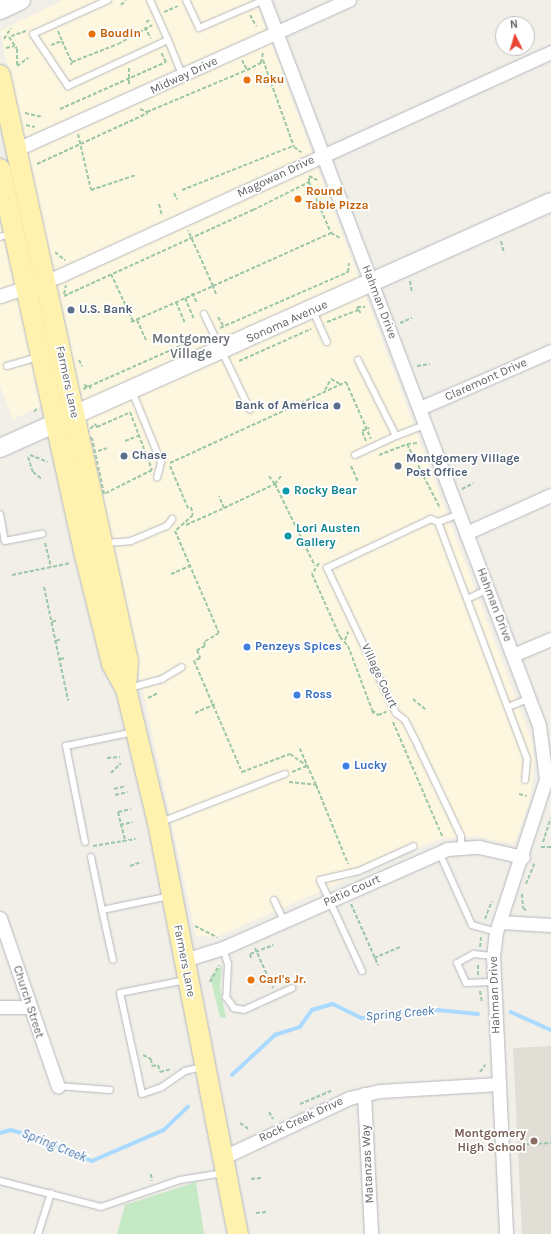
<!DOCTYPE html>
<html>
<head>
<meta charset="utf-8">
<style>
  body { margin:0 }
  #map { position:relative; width:551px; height:1234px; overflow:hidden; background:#f1efe8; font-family:Karla,sans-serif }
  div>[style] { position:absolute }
  .commercial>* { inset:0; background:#fef7e0 }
  .education>* { inset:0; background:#e1ded6 }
  .green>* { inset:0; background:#c5e8c5 }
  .stream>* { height:3.5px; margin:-1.75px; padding:0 1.75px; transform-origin:1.75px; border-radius:1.75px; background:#aadaff }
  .path>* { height:2px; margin-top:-1px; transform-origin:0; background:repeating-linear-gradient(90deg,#9cc7a9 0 4px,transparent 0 6px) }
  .roads { filter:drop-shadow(0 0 1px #b5b8bc) drop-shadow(0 0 1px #b5b8bc) }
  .lane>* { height:6px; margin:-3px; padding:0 3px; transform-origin:3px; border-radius:3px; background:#fff }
  .street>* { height:13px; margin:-6.5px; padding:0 6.5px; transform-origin:6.5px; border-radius:6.5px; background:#fff }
  .secondary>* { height:18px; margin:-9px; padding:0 9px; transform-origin:9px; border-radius:9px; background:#fff }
  .primary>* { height:20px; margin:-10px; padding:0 10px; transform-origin:10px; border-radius:10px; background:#fff2af }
  .dots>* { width:11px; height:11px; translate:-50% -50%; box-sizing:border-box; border:2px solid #fff; border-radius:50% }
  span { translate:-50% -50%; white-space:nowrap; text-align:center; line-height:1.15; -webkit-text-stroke:3.5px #fff; paint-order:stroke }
  .food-label { font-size:12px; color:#c56008; font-weight:700 }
  .left { translate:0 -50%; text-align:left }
  .street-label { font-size:12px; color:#5f6368 }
  .service-label { font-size:12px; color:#4e5e75; font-weight:700 }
  .right { translate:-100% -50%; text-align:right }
  .culture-label { font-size:12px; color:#0d838f; font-weight:700 }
  .shop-label { font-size:12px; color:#366cbe; font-weight:700 }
  .education-label { font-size:12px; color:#785e54; font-weight:700 }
  .neighbourhood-label { font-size:13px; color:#70757a; font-weight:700 }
  .water-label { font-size:13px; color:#4174aa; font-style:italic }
  .north { position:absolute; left:495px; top:16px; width:40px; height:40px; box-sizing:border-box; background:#fff; border:1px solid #bfc1c3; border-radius:50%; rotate:355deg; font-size:11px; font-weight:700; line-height:16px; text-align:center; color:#5f6368 }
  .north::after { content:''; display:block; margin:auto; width:14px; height:18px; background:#ea4335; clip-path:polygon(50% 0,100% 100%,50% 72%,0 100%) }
</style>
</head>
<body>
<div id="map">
  <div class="commercial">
    <i style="clip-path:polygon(63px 0,255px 0,531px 739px,535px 762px,529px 804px,514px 844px,475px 836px,439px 839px,216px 937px,196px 936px,0 31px)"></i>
    <i style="clip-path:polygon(0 220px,42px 403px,39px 407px,13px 419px,0 386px)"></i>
  </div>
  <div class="education">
    <i style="clip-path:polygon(551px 1046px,551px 1234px,522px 1234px,513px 1048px)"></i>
  </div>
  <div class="green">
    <i style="clip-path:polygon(222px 965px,220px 989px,226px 1018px,220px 1017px,210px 977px)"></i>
    <i style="clip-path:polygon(196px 1182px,204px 1234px,117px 1234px,125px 1205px)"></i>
  </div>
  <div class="stream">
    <i style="left:511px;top:1012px;width:44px;rotate:24.2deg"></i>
    <i style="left:232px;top:1075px;width:59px;rotate:-42.9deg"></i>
    <i style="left:275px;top:1035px;width:26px;rotate:-18deg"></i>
    <i style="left:300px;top:1027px;width:21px;rotate:-55deg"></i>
    <i style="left:312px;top:1010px;width:22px;rotate:-16deg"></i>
    <i style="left:333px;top:1004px;width:32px;rotate:26deg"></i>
    <i style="left:362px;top:1018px;width:66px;rotate:-7.9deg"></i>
    <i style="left:427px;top:1009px;width:51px;rotate:5.6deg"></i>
    <i style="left:0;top:1133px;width:11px;rotate:-15deg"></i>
    <i style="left:11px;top:1130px;width:23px;rotate:15deg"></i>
    <i style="left:33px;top:1136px;width:64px;rotate:23deg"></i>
    <i style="left:92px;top:1161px;width:78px;rotate:-23.3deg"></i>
    <i style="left:164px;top:1130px;width:33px;rotate:-44deg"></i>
  </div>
  <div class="path">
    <i style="left:121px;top:5px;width:7px;rotate:-45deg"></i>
    <i style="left:164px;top:12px;width:15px;rotate:-23deg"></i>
    <i style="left:250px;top:15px;width:13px;rotate:61deg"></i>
    <i style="left:146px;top:22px;width:4px;rotate:-27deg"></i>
    <i style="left:145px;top:27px;width:13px;rotate:63deg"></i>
    <i style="left:26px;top:31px;width:18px;rotate:161deg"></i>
    <i style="left:9px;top:37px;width:14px;rotate:56deg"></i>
    <i style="left:17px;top:49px;width:17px;rotate:90deg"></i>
    <i style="left:17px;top:66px;width:14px;rotate:-36deg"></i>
    <i style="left:58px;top:31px;width:11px;rotate:68deg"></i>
    <i style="left:4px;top:39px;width:13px;rotate:-58deg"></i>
    <i style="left:51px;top:45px;width:12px;rotate:-20deg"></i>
    <i style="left:62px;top:41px;width:23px;rotate:65deg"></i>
    <i style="left:72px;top:62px;width:49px;rotate:-21.4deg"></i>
    <i style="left:118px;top:44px;width:39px;rotate:-29deg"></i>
    <i style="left:6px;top:48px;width:9px;rotate:-13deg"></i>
    <i style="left:242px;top:60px;width:11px;rotate:63deg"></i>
    <i style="left:263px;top:60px;width:92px;rotate:70.4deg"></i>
    <i style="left:294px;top:147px;width:9px;rotate:36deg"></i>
    <i style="left:71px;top:65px;width:3px;rotate:-72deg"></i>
    <i style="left:129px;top:68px;width:17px;rotate:90deg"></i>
    <i style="left:60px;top:109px;width:116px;rotate:-23.9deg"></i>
    <i style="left:166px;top:62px;width:11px;rotate:-117deg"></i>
    <i style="left:140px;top:109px;width:8px;rotate:23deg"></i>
    <i style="left:147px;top:112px;width:108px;rotate:-22.8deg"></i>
    <i style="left:247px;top:70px;width:16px;rotate:-27deg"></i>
    <i style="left:261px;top:63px;width:10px;rotate:-79deg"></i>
    <i style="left:25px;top:113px;width:18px;rotate:13deg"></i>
    <i style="left:26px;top:125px;width:9px;rotate:13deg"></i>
    <i style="left:78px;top:134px;width:57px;rotate:76.9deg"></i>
    <i style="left:91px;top:190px;width:47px;rotate:-18.4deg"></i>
    <i style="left:37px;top:164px;width:122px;rotate:-24.7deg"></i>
    <i style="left:309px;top:182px;width:56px;rotate:66.7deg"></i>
    <i style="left:331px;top:233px;width:10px;rotate:29deg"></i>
    <i style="left:182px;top:190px;width:119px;rotate:-21.6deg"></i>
    <i style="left:174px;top:193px;width:7px;rotate:63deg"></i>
    <i style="left:159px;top:204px;width:12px;rotate:76deg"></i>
    <i style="left:501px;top:241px;width:12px;rotate:76deg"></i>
    <i style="left:55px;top:252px;width:13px;rotate:39deg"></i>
    <i style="left:111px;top:274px;width:52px;rotate:64.9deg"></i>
    <i style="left:410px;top:281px;width:12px;rotate:81deg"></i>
    <i style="left:192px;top:293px;width:11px;rotate:63deg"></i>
    <i style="left:64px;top:294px;width:9px;rotate:-77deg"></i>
    <i style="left:216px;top:294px;width:9px;rotate:-111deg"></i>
    <i style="left:213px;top:286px;width:129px;rotate:-24.2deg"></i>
    <i style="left:64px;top:296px;width:208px;rotate:-24.5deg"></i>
    <i style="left:253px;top:210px;width:63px;rotate:-26.6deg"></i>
    <i style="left:309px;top:182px;width:6px;rotate:-90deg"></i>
    <i style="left:309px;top:176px;width:9px;rotate:27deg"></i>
    <i style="left:185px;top:298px;width:23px;rotate:67deg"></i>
    <i style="left:176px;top:302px;width:23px;rotate:67deg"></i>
    <i style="left:358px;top:310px;width:6px;rotate:45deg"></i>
    <i style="left:218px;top:317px;width:12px;rotate:59deg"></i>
    <i style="left:137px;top:320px;width:22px;rotate:66deg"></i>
    <i style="left:131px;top:322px;width:90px;rotate:-23.7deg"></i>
    <i style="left:213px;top:286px;width:61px;rotate:-114.1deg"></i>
    <i style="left:327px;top:322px;width:33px;rotate:-21deg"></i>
    <i style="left:358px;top:310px;width:3px;rotate:-108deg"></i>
    <i style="left:357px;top:307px;width:8px"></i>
    <i style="left:400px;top:323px;width:13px;rotate:-23deg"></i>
    <i style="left:220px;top:328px;width:140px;rotate:-23.6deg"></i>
    <i style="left:348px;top:272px;width:9px;rotate:-84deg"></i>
    <i style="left:79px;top:360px;width:7px;rotate:63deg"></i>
    <i style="left:239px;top:361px;width:79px;rotate:-24deg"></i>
    <i style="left:417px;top:366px;width:13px;rotate:-9deg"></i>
    <i style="left:84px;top:385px;width:8px;rotate:23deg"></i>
    <i style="left:83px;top:389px;width:133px;rotate:-23.9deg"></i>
    <i style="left:325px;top:390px;width:13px;rotate:-61deg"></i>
    <i style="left:331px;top:379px;width:10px;rotate:29deg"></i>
    <i style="left:34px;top:412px;width:5px;rotate:-53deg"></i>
    <i style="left:130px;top:412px;width:62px;rotate:69.2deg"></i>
    <i style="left:152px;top:470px;width:54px;rotate:153.4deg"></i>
    <i style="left:104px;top:494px;width:57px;rotate:-102.1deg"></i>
    <i style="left:92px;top:438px;width:4px;rotate:166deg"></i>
    <i style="left:88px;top:439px;width:6px;rotate:-108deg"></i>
    <i style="left:86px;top:433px;width:13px;rotate:-45deg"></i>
    <i style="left:95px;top:424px;width:4px;rotate:56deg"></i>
    <i style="left:97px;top:427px;width:36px;rotate:-24deg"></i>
    <i style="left:125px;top:441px;width:17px;rotate:-21deg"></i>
    <i style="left:366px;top:441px;width:11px;rotate:-112deg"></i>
    <i style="left:362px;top:431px;width:8px;rotate:-23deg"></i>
    <i style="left:407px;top:444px;width:11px;rotate:-5deg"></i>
    <i style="left:98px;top:451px;width:9px;rotate:-18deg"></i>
    <i style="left:30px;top:455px;width:19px;rotate:21deg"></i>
    <i style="left:379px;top:455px;width:30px;rotate:-21deg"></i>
    <i style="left:407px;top:444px;width:72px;rotate:62.7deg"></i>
    <i style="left:28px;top:457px;width:16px;rotate:72deg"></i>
    <i style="left:33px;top:472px;width:11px;rotate:38deg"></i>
    <i style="left:170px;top:463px;width:194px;rotate:-24.7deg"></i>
    <i style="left:346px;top:382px;width:62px;rotate:66.3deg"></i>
    <i style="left:170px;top:466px;width:46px;rotate:66.8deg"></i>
    <i style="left:351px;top:466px;width:17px;rotate:66deg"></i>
    <i style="left:269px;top:476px;width:10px;rotate:53deg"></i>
    <i style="left:275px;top:484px;width:10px;rotate:-53deg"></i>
    <i style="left:462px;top:489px;width:13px;rotate:-27deg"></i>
    <i style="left:191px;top:507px;width:8px;rotate:76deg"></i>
    <i style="left:193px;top:515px;width:24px;rotate:138deg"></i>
    <i style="left:175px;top:531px;width:111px;rotate:66.7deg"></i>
    <i style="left:219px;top:633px;width:17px;rotate:149deg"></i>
    <i style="left:204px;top:642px;width:4px;rotate:76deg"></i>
    <i style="left:205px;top:646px;width:9px;rotate:153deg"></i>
    <i style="left:197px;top:650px;width:9px;rotate:69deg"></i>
    <i style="left:200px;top:658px;width:7px;rotate:153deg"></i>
    <i style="left:194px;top:661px;width:121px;rotate:66.6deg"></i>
    <i style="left:242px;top:772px;width:51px;rotate:-20.6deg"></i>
    <i style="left:290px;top:754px;width:21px;rotate:35deg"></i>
    <i style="left:224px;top:508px;width:56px;rotate:-25.2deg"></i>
    <i style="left:275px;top:484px;width:91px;rotate:64deg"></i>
    <i style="left:186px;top:525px;width:42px;rotate:-24.1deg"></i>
    <i style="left:224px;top:508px;width:13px;rotate:-113deg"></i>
    <i style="left:45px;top:543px;width:25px;rotate:76deg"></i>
    <i style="left:319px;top:563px;width:13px;rotate:122deg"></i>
    <i style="left:312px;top:574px;width:69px;rotate:66deg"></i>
    <i style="left:340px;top:637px;width:12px;rotate:48deg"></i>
    <i style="left:348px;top:646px;width:68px;rotate:69.4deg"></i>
    <i style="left:372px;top:710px;width:8px;rotate:40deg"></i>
    <i style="left:378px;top:715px;width:9px;rotate:-21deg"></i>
    <i style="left:171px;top:574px;width:21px;rotate:-23deg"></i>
    <i style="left:12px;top:575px;width:60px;rotate:-11.5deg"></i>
    <i style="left:44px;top:587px;width:116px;rotate:78deg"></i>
    <i style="left:52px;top:622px;width:5px;rotate:-22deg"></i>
    <i style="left:345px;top:640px;width:9px;rotate:-69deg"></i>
    <i style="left:56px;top:641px;width:5px;rotate:-22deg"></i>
    <i style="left:60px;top:659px;width:6px;rotate:-9deg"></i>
    <i style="left:148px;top:698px;width:11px;rotate:-27deg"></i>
    <i style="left:413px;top:699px;width:17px;rotate:40deg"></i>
    <i style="left:372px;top:710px;width:5px;rotate:68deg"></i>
    <i style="left:195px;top:713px;width:22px;rotate:-24deg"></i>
    <i style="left:393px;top:722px;width:126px;rotate:66.7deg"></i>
    <i style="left:107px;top:758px;width:13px;rotate:-4deg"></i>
    <i style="left:292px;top:772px;width:16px;rotate:-22deg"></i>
    <i style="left:111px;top:773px;width:14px;rotate:-45deg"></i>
    <i style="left:289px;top:782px;width:27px;rotate:6deg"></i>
    <i style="left:316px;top:785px;width:42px;rotate:-114.1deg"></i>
    <i style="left:316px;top:785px;width:85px;rotate:67.9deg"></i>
    <i style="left:114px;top:789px;width:12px;rotate:-14deg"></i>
    <i style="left:519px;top:794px;width:8px;rotate:14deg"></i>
    <i style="left:115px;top:795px;width:13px;rotate:-13deg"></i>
    <i style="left:118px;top:812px;width:30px;rotate:76deg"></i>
    <i style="left:118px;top:812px;width:13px;rotate:-13deg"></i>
    <i style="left:120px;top:825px;width:13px;rotate:-13deg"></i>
    <i style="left:543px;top:842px;width:25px;rotate:-72deg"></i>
    <i style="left:93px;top:846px;width:43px;rotate:-9.5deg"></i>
    <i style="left:541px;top:847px;width:10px"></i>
    <i style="left:130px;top:866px;width:12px;rotate:-20deg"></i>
    <i style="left:526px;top:884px;width:22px;rotate:-68deg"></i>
    <i style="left:522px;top:894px;width:14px;rotate:86deg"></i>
    <i style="left:523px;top:908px;width:5px;rotate:37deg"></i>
    <i style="left:351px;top:904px;width:67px;rotate:66.1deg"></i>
    <i style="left:485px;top:919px;width:19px;rotate:-69deg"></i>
    <i style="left:195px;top:926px;width:25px;rotate:27deg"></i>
    <i style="left:480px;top:947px;width:10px;rotate:-84deg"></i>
    <i style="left:255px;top:948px;width:44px;rotate:65.8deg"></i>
    <i style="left:251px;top:958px;width:4px;rotate:-104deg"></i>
    <i style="left:250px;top:954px;width:25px;rotate:-21deg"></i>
    <i style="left:374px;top:958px;width:28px;rotate:-23deg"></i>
    <i style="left:478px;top:975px;width:12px;rotate:-90deg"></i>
    <i style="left:210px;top:982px;width:19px;rotate:-62deg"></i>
    <i style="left:480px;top:991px;width:11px;rotate:80deg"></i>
    <i style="left:143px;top:1055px;width:9px;rotate:27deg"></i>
    <i style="left:151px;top:1059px;width:7px;rotate:82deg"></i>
    <i style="left:152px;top:1066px;width:6px;rotate:-9deg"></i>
    <i style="left:158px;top:1065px;width:7px;rotate:74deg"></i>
    <i style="left:160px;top:1072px;width:11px;rotate:-15deg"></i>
    <i style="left:480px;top:1072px;width:9px;rotate:-54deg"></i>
    <i style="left:300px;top:1104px;width:34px;rotate:-23deg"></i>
    <i style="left:269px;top:1112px;width:8px;rotate:60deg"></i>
    <i style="left:240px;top:1123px;width:12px;rotate:35deg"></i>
    <i style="left:514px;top:1145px;width:37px;rotate:-3deg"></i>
    <i style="left:151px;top:1174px;width:7px;rotate:82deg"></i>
    <i style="left:251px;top:1179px;width:10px;rotate:-6deg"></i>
    <i style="left:256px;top:1213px;width:11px;rotate:-5deg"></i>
  </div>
  <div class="roads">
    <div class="lane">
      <i style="left:108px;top:0;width:82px;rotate:155.6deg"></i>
      <i style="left:33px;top:34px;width:63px;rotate:56.1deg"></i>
      <i style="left:68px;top:86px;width:110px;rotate:-24.7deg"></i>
      <i style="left:168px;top:40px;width:38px;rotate:68deg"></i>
      <i style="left:150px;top:0;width:44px;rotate:65.8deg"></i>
      <i style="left:186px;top:0;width:31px;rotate:65deg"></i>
      <i style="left:199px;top:28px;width:71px;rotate:-23.3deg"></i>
      <i style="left:0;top:237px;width:13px;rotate:-18deg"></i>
      <i style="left:313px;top:311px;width:34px;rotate:66deg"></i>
      <i style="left:204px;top:314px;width:106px;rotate:64.4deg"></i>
      <i style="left:358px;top:360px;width:85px;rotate:63.4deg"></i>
      <i style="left:396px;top:436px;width:31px;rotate:-21deg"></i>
      <i style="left:7px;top:366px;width:32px;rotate:-16deg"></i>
      <i style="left:132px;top:391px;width:77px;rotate:67.8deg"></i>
      <i style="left:161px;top:462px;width:16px;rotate:104deg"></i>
      <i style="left:355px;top:455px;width:45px;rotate:-24.9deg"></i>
      <i style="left:0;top:514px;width:27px;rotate:80deg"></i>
      <i style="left:5px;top:541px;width:38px;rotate:-11deg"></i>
      <i style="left:459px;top:514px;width:22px;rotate:159deg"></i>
      <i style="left:438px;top:522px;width:8px;rotate:-157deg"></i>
      <i style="left:431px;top:519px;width:115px;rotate:154.8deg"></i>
      <i style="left:327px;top:568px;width:161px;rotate:64.6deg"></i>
      <i style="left:396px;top:713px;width:11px;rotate:38deg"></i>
      <i style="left:405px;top:720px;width:29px;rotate:63deg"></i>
      <i style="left:418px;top:746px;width:100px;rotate:64.5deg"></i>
      <i style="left:461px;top:836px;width:11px;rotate:90deg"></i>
      <i style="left:438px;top:522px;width:253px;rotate:69.4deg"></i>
      <i style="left:527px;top:759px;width:21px;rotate:95deg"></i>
      <i style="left:105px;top:543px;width:26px;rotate:-4deg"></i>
      <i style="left:131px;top:541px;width:39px;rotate:-23deg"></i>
      <i style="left:167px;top:526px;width:9px;rotate:-54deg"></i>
      <i style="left:467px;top:599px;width:23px;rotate:-25deg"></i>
      <i style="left:129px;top:688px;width:34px;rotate:-15deg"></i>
      <i style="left:162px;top:679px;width:23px;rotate:-31deg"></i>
      <i style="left:508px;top:707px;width:22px;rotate:-22deg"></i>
      <i style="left:161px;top:822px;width:133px;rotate:-21.2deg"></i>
      <i style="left:85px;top:842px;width:98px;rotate:-101.2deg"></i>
      <i style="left:66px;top:746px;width:69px;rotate:-11.6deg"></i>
      <i style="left:439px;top:852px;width:80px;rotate:65.7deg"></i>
      <i style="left:472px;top:925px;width:25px;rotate:16deg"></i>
      <i style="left:91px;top:857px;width:54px;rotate:78.3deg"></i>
      <i style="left:102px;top:910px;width:69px;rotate:-11.6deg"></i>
      <i style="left:274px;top:900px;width:23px;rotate:65deg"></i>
      <i style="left:102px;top:910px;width:51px;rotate:77.6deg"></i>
      <i style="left:223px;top:948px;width:17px;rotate:73deg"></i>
      <i style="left:228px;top:964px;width:33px;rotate:93deg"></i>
      <i style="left:226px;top:997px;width:14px;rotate:54deg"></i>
      <i style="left:234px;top:1008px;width:10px;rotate:11deg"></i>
      <i style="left:244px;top:1010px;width:53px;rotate:-24.6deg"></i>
      <i style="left:362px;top:971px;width:100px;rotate:-114.8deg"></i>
      <i style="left:320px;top:880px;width:40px;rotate:-13deg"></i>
      <i style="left:359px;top:871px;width:60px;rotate:-24.4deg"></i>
      <i style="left:186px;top:980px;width:67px;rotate:168.9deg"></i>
      <i style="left:120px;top:993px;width:103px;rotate:77.7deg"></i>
      <i style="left:142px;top:1094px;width:21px;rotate:-19deg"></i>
      <i style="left:162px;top:1087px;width:28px;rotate:-35deg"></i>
      <i style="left:185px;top:1071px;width:18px;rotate:-13deg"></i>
      <i style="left:492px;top:982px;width:26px;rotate:178deg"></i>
      <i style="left:466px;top:983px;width:22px;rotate:-114deg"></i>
      <i style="left:457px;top:963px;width:18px;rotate:-29deg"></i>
      <i style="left:473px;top:954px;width:20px;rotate:6deg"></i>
      <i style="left:58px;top:1086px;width:52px;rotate:4.4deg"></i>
      <i style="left:0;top:1181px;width:104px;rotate:14.4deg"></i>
      <i style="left:101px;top:1207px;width:83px;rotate:-18.9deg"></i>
      <i style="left:180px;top:1180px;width:44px;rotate:-9.2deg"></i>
      <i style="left:38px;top:1234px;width:43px;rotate:-72.4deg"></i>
    </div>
    <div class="street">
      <i style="left:264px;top:0;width:775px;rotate:69.23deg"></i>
      <i style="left:539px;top:725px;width:54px;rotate:82.6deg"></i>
      <i style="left:546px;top:779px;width:161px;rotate:108.1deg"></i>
      <i style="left:496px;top:932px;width:24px;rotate:97deg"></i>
      <i style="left:493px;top:956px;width:278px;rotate:87.3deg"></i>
      <i style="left:17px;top:149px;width:364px;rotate:-24.2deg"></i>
      <i style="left:0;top:296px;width:62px;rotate:-18.7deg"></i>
      <i style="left:59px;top:276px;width:541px;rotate:-24.48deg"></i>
      <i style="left:420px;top:408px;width:143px;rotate:-23.5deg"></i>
      <i style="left:466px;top:533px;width:93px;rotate:-24.1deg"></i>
      <i style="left:513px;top:655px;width:41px;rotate:-22.8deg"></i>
      <i style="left:0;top:918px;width:178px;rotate:71deg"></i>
      <i style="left:500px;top:922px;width:51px;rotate:3.4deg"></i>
      <i style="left:184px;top:960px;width:41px;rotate:-17.1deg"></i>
      <i style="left:223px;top:948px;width:245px;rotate:-23.8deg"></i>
      <i style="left:447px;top:849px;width:32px;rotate:-4deg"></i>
      <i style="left:479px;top:847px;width:45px;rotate:12.8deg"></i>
      <i style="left:0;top:1007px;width:29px"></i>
      <i style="left:364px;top:1094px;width:140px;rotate:87.1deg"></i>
      <i style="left:226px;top:1156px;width:136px;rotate:-25.2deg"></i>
      <i style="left:349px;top:1098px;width:32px;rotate:-13deg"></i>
      <i style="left:380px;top:1091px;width:119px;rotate:-3.4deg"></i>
    </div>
    <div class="secondary">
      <i style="left:0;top:10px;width:23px;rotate:-25deg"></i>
      <i style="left:0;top:448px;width:603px;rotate:-24.06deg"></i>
    </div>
    <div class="primary">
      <i style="left:0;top:75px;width:600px;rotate:77.68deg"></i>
      <i style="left:128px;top:661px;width:28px;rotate:94deg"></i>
      <i style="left:0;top:169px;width:395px;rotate:77.6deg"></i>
      <i style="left:85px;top:555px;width:112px;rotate:76.1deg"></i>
      <i style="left:112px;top:664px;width:29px;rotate:61deg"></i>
      <i style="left:126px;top:689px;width:138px;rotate:76.6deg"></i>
      <i style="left:158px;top:823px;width:419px;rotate:79deg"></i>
    </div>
  </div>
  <div class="dots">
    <i style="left:92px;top:34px;background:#e8710a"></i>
    <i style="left:247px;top:80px;background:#e8710a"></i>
    <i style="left:298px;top:199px;background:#e8710a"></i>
    <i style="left:71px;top:310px;background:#5c6f8a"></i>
    <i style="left:337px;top:406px;background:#5c6f8a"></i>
    <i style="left:124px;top:456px;background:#5c6f8a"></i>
    <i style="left:398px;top:466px;background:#5c6f8a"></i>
    <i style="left:286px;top:491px;background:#0f9aa8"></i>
    <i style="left:288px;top:536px;background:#0f9aa8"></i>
    <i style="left:247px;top:647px;background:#3f7fe0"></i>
    <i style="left:297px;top:695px;background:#3f7fe0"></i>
    <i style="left:346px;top:766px;background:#3f7fe0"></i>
    <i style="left:251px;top:980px;background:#e8710a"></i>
    <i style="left:534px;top:1141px;background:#8d6e63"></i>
  </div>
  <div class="food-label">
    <span class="left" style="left:100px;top:34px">Boudin</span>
    <span class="left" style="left:255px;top:80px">Raku</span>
    <span class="left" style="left:306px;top:199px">Round<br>Table Pizza</span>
    <span class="left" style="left:259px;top:980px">Carl's Jr.</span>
  </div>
  <div class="street-label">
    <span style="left:184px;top:76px;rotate:-25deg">Midway Drive</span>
    <span style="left:276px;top:177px;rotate:-25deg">Magowan Drive</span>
    <span style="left:379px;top:302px;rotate:69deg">Hahman Drive</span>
    <span style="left:287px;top:322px;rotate:-24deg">Sonoma Avenue</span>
    <span style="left:486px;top:380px;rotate:-24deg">Claremont Drive</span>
    <span style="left:67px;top:382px;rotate:78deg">Farmers Lane</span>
    <span style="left:494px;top:605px;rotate:69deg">Hahman Drive</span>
    <span style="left:379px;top:676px;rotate:65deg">Village Court</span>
    <span style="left:352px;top:891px;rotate:-24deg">Patio Court</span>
    <span style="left:184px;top:961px;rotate:79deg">Farmers Lane</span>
    <span style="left:495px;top:995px;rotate:-92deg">Hahman Drive</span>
    <span style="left:28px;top:1002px;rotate:72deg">Church Street</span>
    <span style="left:301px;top:1120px;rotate:-25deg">Rock Creek Drive</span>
    <span style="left:368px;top:1164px;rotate:-93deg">Matanzas Way</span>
  </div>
  <div class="service-label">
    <span class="left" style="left:79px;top:310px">U.S. Bank</span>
    <span class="right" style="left:329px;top:406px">Bank of America</span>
    <span class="left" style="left:132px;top:456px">Chase</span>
    <span class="left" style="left:406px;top:466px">Montgomery Village<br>Post Office</span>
  </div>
  <div class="culture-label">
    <span class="left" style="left:294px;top:491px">Rocky Bear</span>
    <span class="left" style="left:296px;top:536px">Lori Austen<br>Gallery</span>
  </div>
  <div class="shop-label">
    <span class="left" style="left:255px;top:647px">Penzeys Spices</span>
    <span class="left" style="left:305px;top:695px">Ross</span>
    <span class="left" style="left:354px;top:766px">Lucky</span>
  </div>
  <div class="education-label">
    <span class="right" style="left:526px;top:1141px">Montgomery<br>High School</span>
  </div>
  <div class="neighbourhood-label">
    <span style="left:191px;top:347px">Montgomery<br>Village</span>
  </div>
  <div class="water-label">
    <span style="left:400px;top:1014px;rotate:-5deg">Spring Creek</span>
    <span style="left:54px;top:1146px;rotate:22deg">Spring Creek</span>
  </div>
  <div class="north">N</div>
</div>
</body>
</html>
